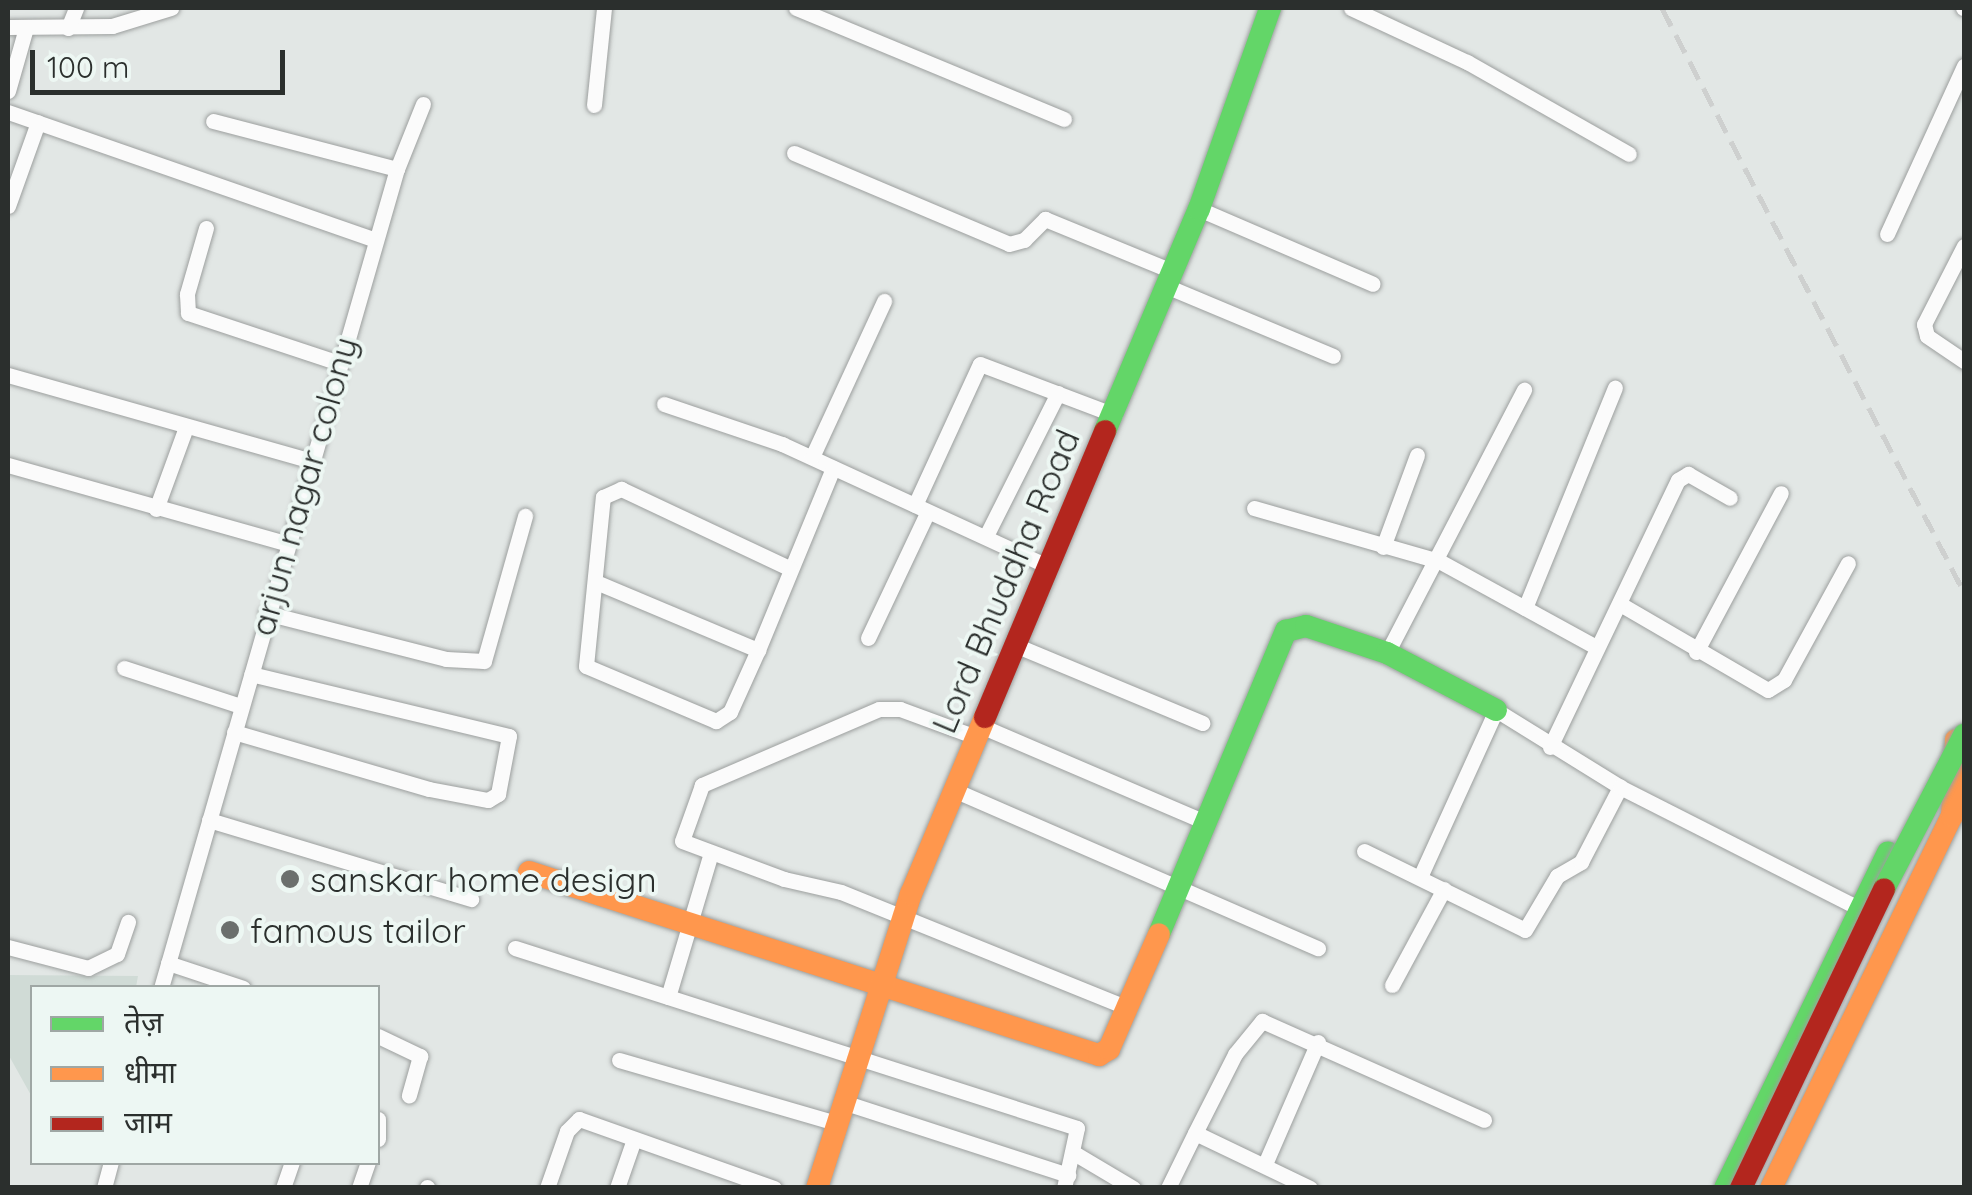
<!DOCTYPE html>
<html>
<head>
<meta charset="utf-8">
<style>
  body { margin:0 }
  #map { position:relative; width:1972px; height:1195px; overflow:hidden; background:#e2e7e5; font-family:Quicksand,"Noto Sans Devanagari",sans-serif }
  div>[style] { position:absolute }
  .built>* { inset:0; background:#d0dbd6 }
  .roads { filter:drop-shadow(0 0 2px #9c9f9e) drop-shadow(0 0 2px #9c9f9e) }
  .street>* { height:15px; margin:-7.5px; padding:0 7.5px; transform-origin:7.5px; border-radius:7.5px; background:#fbfbfb }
  .fast>* { height:22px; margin:-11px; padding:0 11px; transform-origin:11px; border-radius:11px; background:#63d668 }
  .slow>* { height:22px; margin:-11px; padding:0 11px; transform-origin:11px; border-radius:11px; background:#ff974d }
  .jam>* { height:22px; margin:-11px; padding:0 11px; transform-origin:11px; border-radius:11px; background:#b3261e }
  .rail>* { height:5px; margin-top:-2.5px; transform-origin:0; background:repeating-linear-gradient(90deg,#ced0cf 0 20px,transparent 0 30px) }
  .bridges { filter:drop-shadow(0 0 2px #9c9f9e) drop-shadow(0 0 2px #9c9f9e) }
  .fast-bridge>* { height:22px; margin:-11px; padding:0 11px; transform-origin:11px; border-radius:11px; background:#63d668 }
  .jam-bridge>* { height:22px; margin:-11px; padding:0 11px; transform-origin:11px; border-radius:11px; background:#b3261e }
  .dots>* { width:28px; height:28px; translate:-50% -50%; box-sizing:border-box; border:5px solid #edf7f3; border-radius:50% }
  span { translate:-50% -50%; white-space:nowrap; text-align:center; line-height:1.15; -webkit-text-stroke:8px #edf7f3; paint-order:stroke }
  .street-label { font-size:35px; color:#2b2f2d }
  .poi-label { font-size:35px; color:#2b2f2d }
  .left { translate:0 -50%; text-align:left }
  .frame { position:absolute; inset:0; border:10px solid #2b2f2d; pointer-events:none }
  .legend { position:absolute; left:30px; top:985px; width:350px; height:180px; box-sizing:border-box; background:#edf7f3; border:2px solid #9fa7a4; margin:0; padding:12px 18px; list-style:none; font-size:30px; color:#2b2f2d }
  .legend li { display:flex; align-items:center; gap:20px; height:50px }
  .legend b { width:50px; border:2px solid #9fa7a4 }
  .scale { position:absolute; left:30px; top:50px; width:255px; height:45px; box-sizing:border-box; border:5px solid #2b2f2d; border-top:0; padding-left:12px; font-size:30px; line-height:35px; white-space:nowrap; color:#2b2f2d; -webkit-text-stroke:8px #edf7f3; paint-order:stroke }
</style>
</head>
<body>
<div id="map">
  <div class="built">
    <i style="clip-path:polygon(8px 975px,138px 976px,136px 987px,32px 988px,32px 1097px,8px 1054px)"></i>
  </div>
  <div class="roads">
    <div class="street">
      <i style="left:796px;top:8px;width:290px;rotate:22.5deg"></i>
      <i style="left:1351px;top:8px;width:128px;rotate:25deg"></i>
      <i style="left:1467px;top:62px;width:186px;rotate:29.6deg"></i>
      <i style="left:1963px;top:8px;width:1px"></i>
      <i style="left:8px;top:27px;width:104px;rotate:-0.6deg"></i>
      <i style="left:112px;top:26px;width:62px;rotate:-17deg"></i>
      <i style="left:68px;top:28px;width:22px;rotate:-68deg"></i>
      <i style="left:8px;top:91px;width:66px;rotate:-74.1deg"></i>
      <i style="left:594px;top:105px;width:98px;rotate:-84.1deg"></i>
      <i style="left:8px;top:112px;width:389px;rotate:19.2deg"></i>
      <i style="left:794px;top:153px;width:233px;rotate:22.9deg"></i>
      <i style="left:1009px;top:244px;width:16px;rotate:-15deg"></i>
      <i style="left:1024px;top:240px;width:30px;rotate:-45deg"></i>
      <i style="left:1045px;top:219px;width:137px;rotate:22.3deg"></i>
      <i style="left:397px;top:169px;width:70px;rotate:-68.2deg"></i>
      <i style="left:8px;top:206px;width:89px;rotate:-70.3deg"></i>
      <i style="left:1199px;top:209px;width:189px;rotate:23.3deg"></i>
      <i style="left:206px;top:228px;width:69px;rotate:106.1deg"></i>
      <i style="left:187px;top:294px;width:19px;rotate:87deg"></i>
      <i style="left:188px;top:313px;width:156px;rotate:18.3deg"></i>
      <i style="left:1887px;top:234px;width:185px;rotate:-65.4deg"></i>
      <i style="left:1964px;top:246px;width:88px;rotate:117.1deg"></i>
      <i style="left:1924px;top:324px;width:12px;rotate:76deg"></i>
      <i style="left:1927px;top:336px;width:45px;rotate:34deg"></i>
      <i style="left:1166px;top:286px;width:181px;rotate:22.7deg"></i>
      <i style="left:8px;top:375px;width:312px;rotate:15.8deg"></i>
      <i style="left:664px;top:404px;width:125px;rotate:18.7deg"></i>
      <i style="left:782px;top:444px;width:292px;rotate:24.7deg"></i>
      <i style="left:812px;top:457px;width:172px;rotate:-65.2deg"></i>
      <i style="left:8px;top:465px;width:288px;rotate:15.7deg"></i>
      <i style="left:915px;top:505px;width:155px;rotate:-65.3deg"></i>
      <i style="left:980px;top:364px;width:144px;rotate:20.7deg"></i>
      <i style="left:1254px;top:508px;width:192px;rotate:16deg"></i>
      <i style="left:1439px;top:561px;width:179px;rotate:28.7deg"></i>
      <i style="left:156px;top:509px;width:87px;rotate:-69.9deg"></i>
      <i style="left:986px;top:536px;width:160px;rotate:-63.3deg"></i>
      <i style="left:1383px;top:547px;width:98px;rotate:-69.7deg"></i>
      <i style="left:596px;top:582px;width:176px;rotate:22.8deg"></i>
      <i style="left:758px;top:650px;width:197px;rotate:-67.6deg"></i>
      <i style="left:1620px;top:604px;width:171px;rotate:30.2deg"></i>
      <i style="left:1768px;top:690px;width:19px;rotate:-32deg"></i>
      <i style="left:1784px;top:680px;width:133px;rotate:-61.3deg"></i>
      <i style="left:1525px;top:608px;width:238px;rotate:-67.8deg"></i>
      <i style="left:266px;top:613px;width:186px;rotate:14.3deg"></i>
      <i style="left:446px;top:659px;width:38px;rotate:3deg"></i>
      <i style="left:484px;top:661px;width:151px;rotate:-74.2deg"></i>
      <i style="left:868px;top:638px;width:140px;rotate:-64.7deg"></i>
      <i style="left:1015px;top:645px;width:203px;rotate:22.6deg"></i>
      <i style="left:758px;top:650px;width:68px;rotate:114.3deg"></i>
      <i style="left:730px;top:712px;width:17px;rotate:147deg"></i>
      <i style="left:716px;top:721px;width:141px;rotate:-157.1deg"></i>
      <i style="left:586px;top:666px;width:170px;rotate:-84.3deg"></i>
      <i style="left:603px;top:497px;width:20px;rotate:-24deg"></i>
      <i style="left:621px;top:489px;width:186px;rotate:25.2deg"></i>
      <i style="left:1696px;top:652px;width:180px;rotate:-61.9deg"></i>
      <i style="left:1387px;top:653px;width:297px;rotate:-62.5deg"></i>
      <i style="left:124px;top:668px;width:122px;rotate:18.1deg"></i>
      <i style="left:981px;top:726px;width:241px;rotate:23.2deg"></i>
      <i style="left:234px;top:732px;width:203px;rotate:16.3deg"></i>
      <i style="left:429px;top:789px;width:60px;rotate:10.6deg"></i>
      <i style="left:488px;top:800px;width:12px;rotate:-31deg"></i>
      <i style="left:498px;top:794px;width:59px;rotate:-79.3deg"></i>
      <i style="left:509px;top:736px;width:265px;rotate:-166.5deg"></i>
      <i style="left:976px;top:737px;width:81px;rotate:-159.8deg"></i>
      <i style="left:900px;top:709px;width:21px;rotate:180deg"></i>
      <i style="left:879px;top:709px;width:193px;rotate:156.8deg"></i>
      <i style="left:702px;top:785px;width:59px;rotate:109.7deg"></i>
      <i style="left:682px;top:841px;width:109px;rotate:20.4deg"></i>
      <i style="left:784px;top:879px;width:58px;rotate:12.8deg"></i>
      <i style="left:841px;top:892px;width:310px;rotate:22deg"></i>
      <i style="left:1550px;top:747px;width:296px;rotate:-64.4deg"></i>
      <i style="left:1678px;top:480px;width:12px;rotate:-31deg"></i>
      <i style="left:1688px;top:474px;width:48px;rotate:29.7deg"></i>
      <i style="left:954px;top:790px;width:397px;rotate:23.5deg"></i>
      <i style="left:209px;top:820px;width:274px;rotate:16.8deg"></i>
      <i style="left:1364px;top:851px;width:179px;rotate:26.1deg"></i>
      <i style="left:1525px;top:930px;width:63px;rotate:-59.3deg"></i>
      <i style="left:1557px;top:876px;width:28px;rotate:-30deg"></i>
      <i style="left:1581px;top:862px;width:85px;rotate:-62.5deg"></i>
      <i style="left:1420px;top:877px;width:183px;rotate:-65.5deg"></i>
      <i style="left:1496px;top:710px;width:146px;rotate:31.8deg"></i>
      <i style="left:1620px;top:787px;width:269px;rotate:26.9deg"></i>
      <i style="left:8px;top:947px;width:83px;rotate:14.7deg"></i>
      <i style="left:88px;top:968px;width:32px;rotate:-26deg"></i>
      <i style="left:117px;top:954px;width:34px;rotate:-71deg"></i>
      <i style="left:515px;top:948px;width:590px;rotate:17.76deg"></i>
      <i style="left:1077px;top:1128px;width:61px;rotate:102.2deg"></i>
      <i style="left:168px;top:963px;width:79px;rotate:18.4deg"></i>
      <i style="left:1392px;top:985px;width:109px;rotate:-61.6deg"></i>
      <i style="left:161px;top:988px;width:852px;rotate:-73.93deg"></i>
      <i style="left:397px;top:169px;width:190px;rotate:-165.4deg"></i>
      <i style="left:668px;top:997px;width:150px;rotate:-73.4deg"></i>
      <i style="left:378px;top:1036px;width:47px;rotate:25.5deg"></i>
      <i style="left:420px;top:1056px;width:41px;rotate:105.8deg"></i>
      <i style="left:619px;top:1060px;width:226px;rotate:16.2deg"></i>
      <i style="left:843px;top:1102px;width:237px;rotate:18deg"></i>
      <i style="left:378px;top:1119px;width:20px;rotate:90deg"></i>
      <i style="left:1074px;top:1153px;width:69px;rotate:30.7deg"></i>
      <i style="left:1265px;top:1164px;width:133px;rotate:-66.5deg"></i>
      <i style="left:427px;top:1187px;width:1px;rotate:45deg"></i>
      <i style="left:104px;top:1188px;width:27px;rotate:-75deg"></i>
      <i style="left:283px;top:1188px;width:28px;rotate:-71deg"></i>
      <i style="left:359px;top:1188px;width:28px;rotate:-71deg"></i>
      <i style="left:547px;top:1188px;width:60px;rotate:-70.7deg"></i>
      <i style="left:567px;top:1131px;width:17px;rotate:-45deg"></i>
      <i style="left:579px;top:1119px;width:207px;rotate:19.5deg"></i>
      <i style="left:617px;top:1188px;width:49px;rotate:-70.8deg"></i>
      <i style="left:1168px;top:1188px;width:61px;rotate:-63.9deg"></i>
      <i style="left:1310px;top:1188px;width:127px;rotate:-154.4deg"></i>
      <i style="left:1195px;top:1133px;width:89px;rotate:-63.1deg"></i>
      <i style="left:1235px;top:1054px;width:43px;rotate:-50.7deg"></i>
      <i style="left:1262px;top:1021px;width:243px;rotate:24deg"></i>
    </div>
    <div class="fast">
      <i style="left:1105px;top:431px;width:241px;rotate:-67.1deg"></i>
      <i style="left:1199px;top:209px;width:213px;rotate:-70.5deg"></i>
      <i style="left:1159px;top:934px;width:329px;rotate:-67.3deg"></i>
      <i style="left:1286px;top:631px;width:21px;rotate:-14deg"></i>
      <i style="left:1306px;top:626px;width:85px;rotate:18.4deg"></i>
      <i style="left:1387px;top:653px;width:123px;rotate:27.6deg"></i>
      <i style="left:1725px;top:1188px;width:373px;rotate:-64.1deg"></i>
    </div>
    <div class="slow">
      <i style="left:529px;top:872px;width:599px;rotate:17.8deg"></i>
      <i style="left:1099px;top:1055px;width:12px;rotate:-31deg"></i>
      <i style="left:1109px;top:1049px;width:125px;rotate:-66.5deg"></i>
      <i style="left:817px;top:1188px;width:309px;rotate:-72.3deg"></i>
      <i style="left:911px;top:894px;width:192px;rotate:-67.3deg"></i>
      <i style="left:1771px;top:1188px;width:414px;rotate:-64.1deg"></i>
      <i style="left:1952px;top:816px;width:76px;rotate:-87deg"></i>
    </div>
    <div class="jam">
      <i style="left:985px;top:717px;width:310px;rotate:-67.2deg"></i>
    </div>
  </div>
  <div class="rail">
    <i style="left:1662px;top:8px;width:657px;rotate:62.66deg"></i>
  </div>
  <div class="bridges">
    <div class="fast-bridge">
      <i style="left:1884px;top:889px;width:174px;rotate:-62.5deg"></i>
    </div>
    <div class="jam-bridge">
      <i style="left:1741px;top:1188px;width:331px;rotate:-64.4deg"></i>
    </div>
  </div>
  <div class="dots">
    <i style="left:290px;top:879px;background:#6b6f6d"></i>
    <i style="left:230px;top:930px;background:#6b6f6d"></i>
  </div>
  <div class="street-label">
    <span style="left:303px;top:486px;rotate:-74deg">arjun nagar colony</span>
    <span style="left:1005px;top:581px;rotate:-67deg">Lord Bhuddha Road</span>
  </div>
  <div class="poi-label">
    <span class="left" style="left:310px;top:879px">sanskar home design</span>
    <span class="left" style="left:250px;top:930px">famous tailor</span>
  </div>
  <div class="frame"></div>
  <ul class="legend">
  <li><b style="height:12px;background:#63d668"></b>तेज़</li>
  <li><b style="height:12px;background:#ff974d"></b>धीमा</li>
  <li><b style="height:12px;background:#b3261e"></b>जाम</li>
  </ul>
  <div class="scale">100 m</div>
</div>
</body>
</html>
